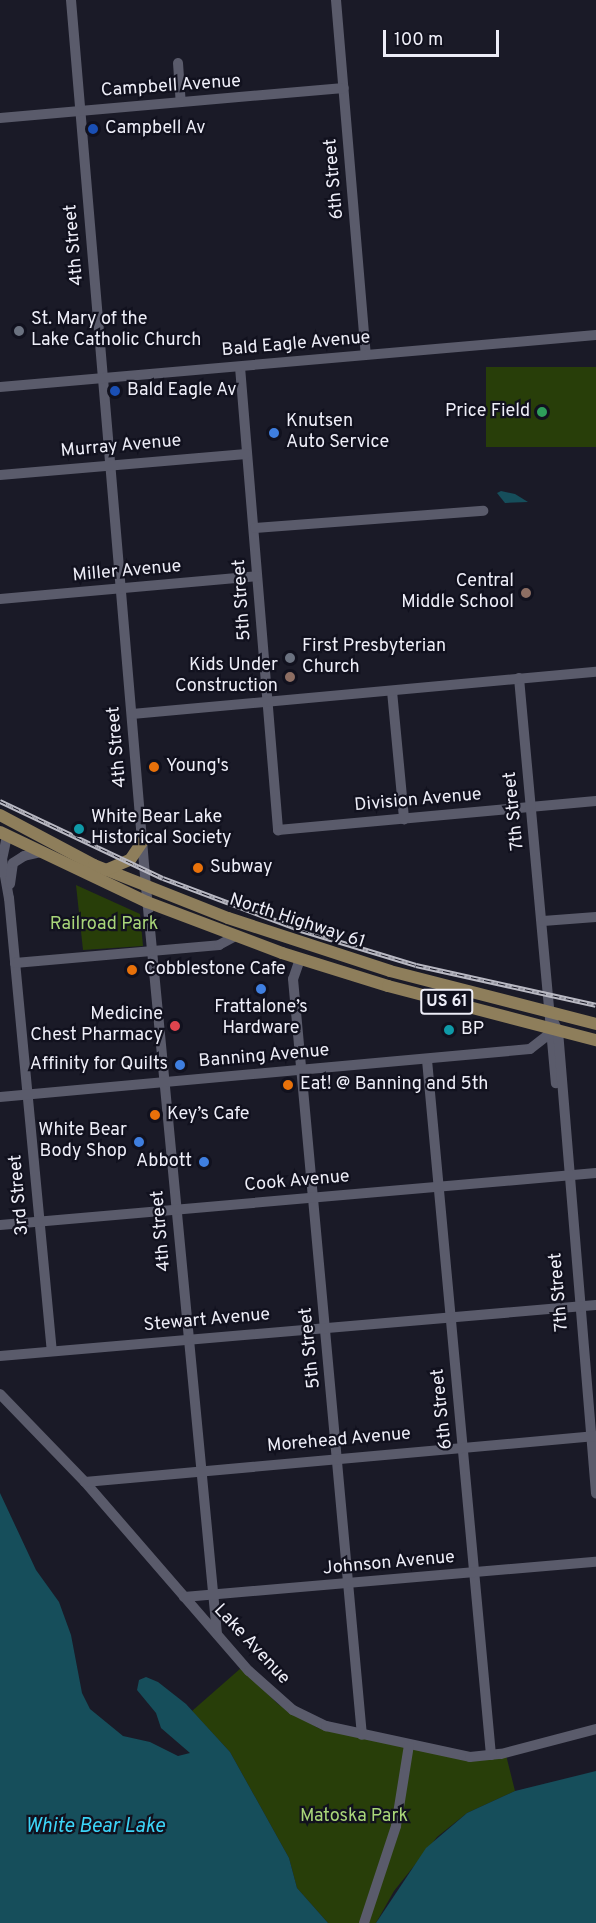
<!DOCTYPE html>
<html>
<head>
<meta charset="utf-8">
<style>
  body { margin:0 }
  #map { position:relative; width:596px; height:1923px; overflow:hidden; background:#1a1a27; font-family:Overpass,sans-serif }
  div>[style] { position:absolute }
  .green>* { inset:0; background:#283e09; transform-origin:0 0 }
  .water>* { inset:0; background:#164e5b }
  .minor>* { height:10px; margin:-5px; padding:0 5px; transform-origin:5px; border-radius:5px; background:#5a5b6b }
  .major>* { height:12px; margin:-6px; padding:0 6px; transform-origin:6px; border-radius:6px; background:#8e7e5b }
  .rail>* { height:4.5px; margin-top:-2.25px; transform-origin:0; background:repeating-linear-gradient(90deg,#11111e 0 7px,#b9b9c3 0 14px); box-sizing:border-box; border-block:2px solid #b9b9c3 }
  .dots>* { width:16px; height:16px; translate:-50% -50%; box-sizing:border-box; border:3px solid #11111e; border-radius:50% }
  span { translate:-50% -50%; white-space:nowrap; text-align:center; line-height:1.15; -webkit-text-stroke:4.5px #11111e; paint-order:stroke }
  .shield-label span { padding:2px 4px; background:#11111e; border:2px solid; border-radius:4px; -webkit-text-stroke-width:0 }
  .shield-label { font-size:16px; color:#eeeef8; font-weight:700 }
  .street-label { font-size:18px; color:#eeeef8 }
  .poi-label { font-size:18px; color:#eeeef8 }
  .left { translate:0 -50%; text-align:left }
  .right { translate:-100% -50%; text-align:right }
  .park-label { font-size:18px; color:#a9d679 }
  .water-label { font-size:20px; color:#3cd4f7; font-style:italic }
  .scale { position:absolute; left:383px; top:30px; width:116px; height:27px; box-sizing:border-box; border:3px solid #eeeef8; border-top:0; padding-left:8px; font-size:18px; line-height:21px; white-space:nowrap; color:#eeeef8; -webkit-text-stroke:4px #11111e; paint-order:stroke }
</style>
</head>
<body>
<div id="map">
  <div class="green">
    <i style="left:596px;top:367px;width:80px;height:110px;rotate:90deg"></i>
    <i style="clip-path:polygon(76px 885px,140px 914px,143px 946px,83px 950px)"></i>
    <i style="clip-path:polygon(241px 1668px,278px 1704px,318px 1728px,399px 1746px,506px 1755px,515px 1791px,467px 1813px,437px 1837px,394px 1891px,376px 1923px,328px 1923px,297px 1888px,289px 1858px,230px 1752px,192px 1711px)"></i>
  </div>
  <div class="water">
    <i style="clip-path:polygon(501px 491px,515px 494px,528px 502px,505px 503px,497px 493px)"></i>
    <i style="clip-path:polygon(0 1493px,36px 1570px,59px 1602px,71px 1635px,82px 1693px,90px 1709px,123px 1736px,150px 1742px,178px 1756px,190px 1753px,161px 1728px,156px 1713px,137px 1690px,139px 1680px,146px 1677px,158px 1682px,186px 1704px,230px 1752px,289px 1858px,297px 1888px,328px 1923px,0 1923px)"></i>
    <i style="clip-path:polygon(596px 1771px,596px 1923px,376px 1923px,426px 1848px,467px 1813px,515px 1791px)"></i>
  </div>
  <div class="minor">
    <i style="left:71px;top:0;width:890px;rotate:85.17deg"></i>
    <i style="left:146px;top:887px;width:750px;rotate:84.57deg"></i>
    <i style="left:336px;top:0;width:355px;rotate:85.2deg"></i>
    <i style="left:178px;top:63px;width:39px;rotate:86deg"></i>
    <i style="left:0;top:118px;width:345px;rotate:-5deg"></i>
    <i style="left:240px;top:367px;width:465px;rotate:85.3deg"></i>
    <i style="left:278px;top:830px;width:319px;rotate:-5.2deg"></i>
    <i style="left:0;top:387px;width:598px;rotate:-4.99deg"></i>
    <i style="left:0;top:475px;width:247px;rotate:-4.9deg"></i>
    <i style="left:255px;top:528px;width:229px;rotate:-4.3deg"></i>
    <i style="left:0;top:599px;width:258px;rotate:-5.1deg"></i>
    <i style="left:519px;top:678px;width:407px;rotate:84.8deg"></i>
    <i style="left:392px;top:691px;width:129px;rotate:84.6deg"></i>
    <i style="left:132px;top:714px;width:466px;rotate:-5.2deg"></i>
    <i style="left:7px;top:836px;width:24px;rotate:102deg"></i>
    <i style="left:2px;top:859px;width:40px;rotate:80deg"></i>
    <i style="left:9px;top:898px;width:455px;rotate:84.6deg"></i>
    <i style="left:10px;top:884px;width:21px;rotate:-82deg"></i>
    <i style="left:13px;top:863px;width:13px;rotate:-32deg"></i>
    <i style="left:24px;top:856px;width:17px;rotate:-13deg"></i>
    <i style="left:543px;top:921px;width:53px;rotate:-4.3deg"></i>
    <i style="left:300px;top:959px;width:21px;rotate:109deg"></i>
    <i style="left:293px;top:979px;width:759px;rotate:84.79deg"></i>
    <i style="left:15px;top:963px;width:205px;rotate:-5deg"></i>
    <i style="left:219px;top:945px;width:18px;rotate:-29deg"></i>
    <i style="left:549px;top:1012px;width:21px;rotate:65deg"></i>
    <i style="left:558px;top:1031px;width:464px;rotate:85.3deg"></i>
    <i style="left:427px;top:1060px;width:698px;rotate:84.74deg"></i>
    <i style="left:0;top:1097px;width:532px;rotate:-5.17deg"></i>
    <i style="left:530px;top:1049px;width:24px;rotate:-38deg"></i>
    <i style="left:0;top:1225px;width:598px;rotate:-4.99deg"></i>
    <i style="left:0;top:1356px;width:598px;rotate:-4.89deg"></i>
    <i style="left:0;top:1394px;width:122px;rotate:46deg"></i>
    <i style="left:85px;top:1482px;width:250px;rotate:49.1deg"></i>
    <i style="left:249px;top:1671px;width:59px;rotate:41.6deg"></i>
    <i style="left:293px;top:1710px;width:37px;rotate:26deg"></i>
    <i style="left:326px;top:1726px;width:147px;rotate:12.1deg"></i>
    <i style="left:470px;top:1757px;width:31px;rotate:-6deg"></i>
    <i style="left:501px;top:1754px;width:98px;rotate:-14.7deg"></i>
    <i style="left:85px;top:1482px;width:513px;rotate:-5.14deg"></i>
    <i style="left:184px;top:1597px;width:413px;rotate:-4.9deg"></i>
    <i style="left:364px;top:1923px;width:102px;rotate:-71.7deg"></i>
    <i style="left:396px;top:1826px;width:82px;rotate:-80.9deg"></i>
  </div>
  <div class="major">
    <i style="left:0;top:815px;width:106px;rotate:28deg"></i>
    <i style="left:94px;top:865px;width:144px;rotate:21.6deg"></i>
    <i style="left:228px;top:918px;width:170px;rotate:18.1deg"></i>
    <i style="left:390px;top:971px;width:213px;rotate:14.4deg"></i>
    <i style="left:0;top:832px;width:163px;rotate:25.5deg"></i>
    <i style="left:147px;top:902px;width:144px;rotate:20.7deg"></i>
    <i style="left:282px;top:953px;width:111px;rotate:17.3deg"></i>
    <i style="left:388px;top:986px;width:215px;rotate:14.6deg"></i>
    <i style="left:106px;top:870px;width:26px;rotate:-23deg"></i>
    <i style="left:130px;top:860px;width:23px;rotate:-56deg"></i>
  </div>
  <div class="rail">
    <i style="left:0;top:801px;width:180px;rotate:25.3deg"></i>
    <i style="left:163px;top:878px;width:147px;rotate:20.6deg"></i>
    <i style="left:301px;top:930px;width:120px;rotate:16.9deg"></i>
    <i style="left:416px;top:965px;width:184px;rotate:12.5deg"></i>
  </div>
  <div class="dots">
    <i style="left:93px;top:129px;background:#1a4fb4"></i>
    <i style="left:19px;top:331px;background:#6b7280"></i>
    <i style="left:115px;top:391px;background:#1a4fb4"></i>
    <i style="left:542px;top:412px;background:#2e9e5b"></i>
    <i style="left:274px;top:433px;background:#3f7fe0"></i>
    <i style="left:526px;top:593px;background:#8d6e63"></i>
    <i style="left:290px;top:658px;background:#6b7280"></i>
    <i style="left:290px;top:677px;background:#8d6e63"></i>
    <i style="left:154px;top:767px;background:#e8710a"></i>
    <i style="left:79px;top:829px;background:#0f9aa8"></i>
    <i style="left:198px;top:868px;background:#e8710a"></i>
    <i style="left:132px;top:970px;background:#e8710a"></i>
    <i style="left:261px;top:989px;background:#3f7fe0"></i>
    <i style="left:175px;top:1026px;background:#e0444e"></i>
    <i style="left:449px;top:1030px;background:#0f9aa8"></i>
    <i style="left:180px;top:1065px;background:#3f7fe0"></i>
    <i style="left:288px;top:1085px;background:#e8710a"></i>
    <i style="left:155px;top:1115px;background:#e8710a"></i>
    <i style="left:139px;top:1142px;background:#3f7fe0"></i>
    <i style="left:204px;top:1162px;background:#3f7fe0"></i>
  </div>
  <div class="shield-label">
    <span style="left:447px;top:1002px">US 61</span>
  </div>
  <div class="street-label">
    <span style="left:171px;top:87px;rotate:-4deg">Campbell Avenue</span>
    <span style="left:335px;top:179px;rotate:-95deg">6th Street</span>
    <span style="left:75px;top:245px;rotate:-95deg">4th Street</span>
    <span style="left:296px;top:345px;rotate:-5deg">Bald Eagle Avenue</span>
    <span style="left:121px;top:447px;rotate:-5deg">Murray Avenue</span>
    <span style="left:127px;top:572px;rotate:-5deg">Miller Avenue</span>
    <span style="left:243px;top:600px;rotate:-94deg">5th Street</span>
    <span style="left:118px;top:747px;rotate:-95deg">4th Street</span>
    <span style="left:418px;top:801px;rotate:-5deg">Division Avenue</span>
    <span style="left:515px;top:811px;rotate:-96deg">7th Street</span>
    <span style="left:297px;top:922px;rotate:18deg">North Highway 61</span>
    <span style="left:264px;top:1057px;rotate:-5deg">Banning Avenue</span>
    <span style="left:297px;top:1182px;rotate:-5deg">Cook Avenue</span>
    <span style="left:20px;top:1195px;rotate:-95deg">3rd Street</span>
    <span style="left:162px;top:1231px;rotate:-95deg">4th Street</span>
    <span style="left:560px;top:1292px;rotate:-95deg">7th Street</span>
    <span style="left:207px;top:1321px;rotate:-5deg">Stewart Avenue</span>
    <span style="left:311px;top:1348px;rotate:-96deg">5th Street</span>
    <span style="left:443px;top:1409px;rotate:-96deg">6th Street</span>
    <span style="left:339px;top:1441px;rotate:-5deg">Morehead Avenue</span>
    <span style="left:389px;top:1564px;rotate:-5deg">Johnson Avenue</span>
    <span style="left:251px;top:1645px;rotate:47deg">Lake Avenue</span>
  </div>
  <div class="poi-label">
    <span class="left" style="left:105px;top:129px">Campbell Av</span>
    <span class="left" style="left:31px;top:331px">St. Mary of the<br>Lake Catholic Church</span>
    <span class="left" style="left:127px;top:391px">Bald Eagle Av</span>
    <span class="right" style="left:530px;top:412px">Price Field</span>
    <span class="left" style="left:286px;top:433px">Knutsen<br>Auto Service</span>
    <span class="right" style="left:514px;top:593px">Central<br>Middle School</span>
    <span class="left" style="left:302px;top:658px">First Presbyterian<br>Church</span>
    <span class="right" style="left:278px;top:677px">Kids Under<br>Construction</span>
    <span class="left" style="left:166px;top:767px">Young's</span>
    <span class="left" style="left:91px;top:829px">White Bear Lake<br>Historical Society</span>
    <span class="left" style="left:210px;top:868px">Subway</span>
    <span class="left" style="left:144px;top:970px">Cobblestone Cafe</span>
    <span style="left:261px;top:1019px">Frattalone’s<br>Hardware</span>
    <span class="right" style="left:163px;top:1026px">Medicine<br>Chest Pharmacy</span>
    <span class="left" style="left:461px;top:1030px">BP</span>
    <span class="right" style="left:168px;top:1065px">Affinity for Quilts</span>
    <span class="left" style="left:300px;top:1085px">Eat! @ Banning and 5th</span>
    <span class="left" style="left:167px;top:1115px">Key’s Cafe</span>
    <span class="right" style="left:127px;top:1142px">White Bear<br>Body Shop</span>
    <span class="right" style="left:192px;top:1162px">Abbott</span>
  </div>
  <div class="park-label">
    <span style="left:104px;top:925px">Railroad Park</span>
    <span style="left:354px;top:1817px">Matoska Park</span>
  </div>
  <div class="water-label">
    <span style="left:95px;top:1827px">White Bear Lake</span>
  </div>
  <div class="scale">100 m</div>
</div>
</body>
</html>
